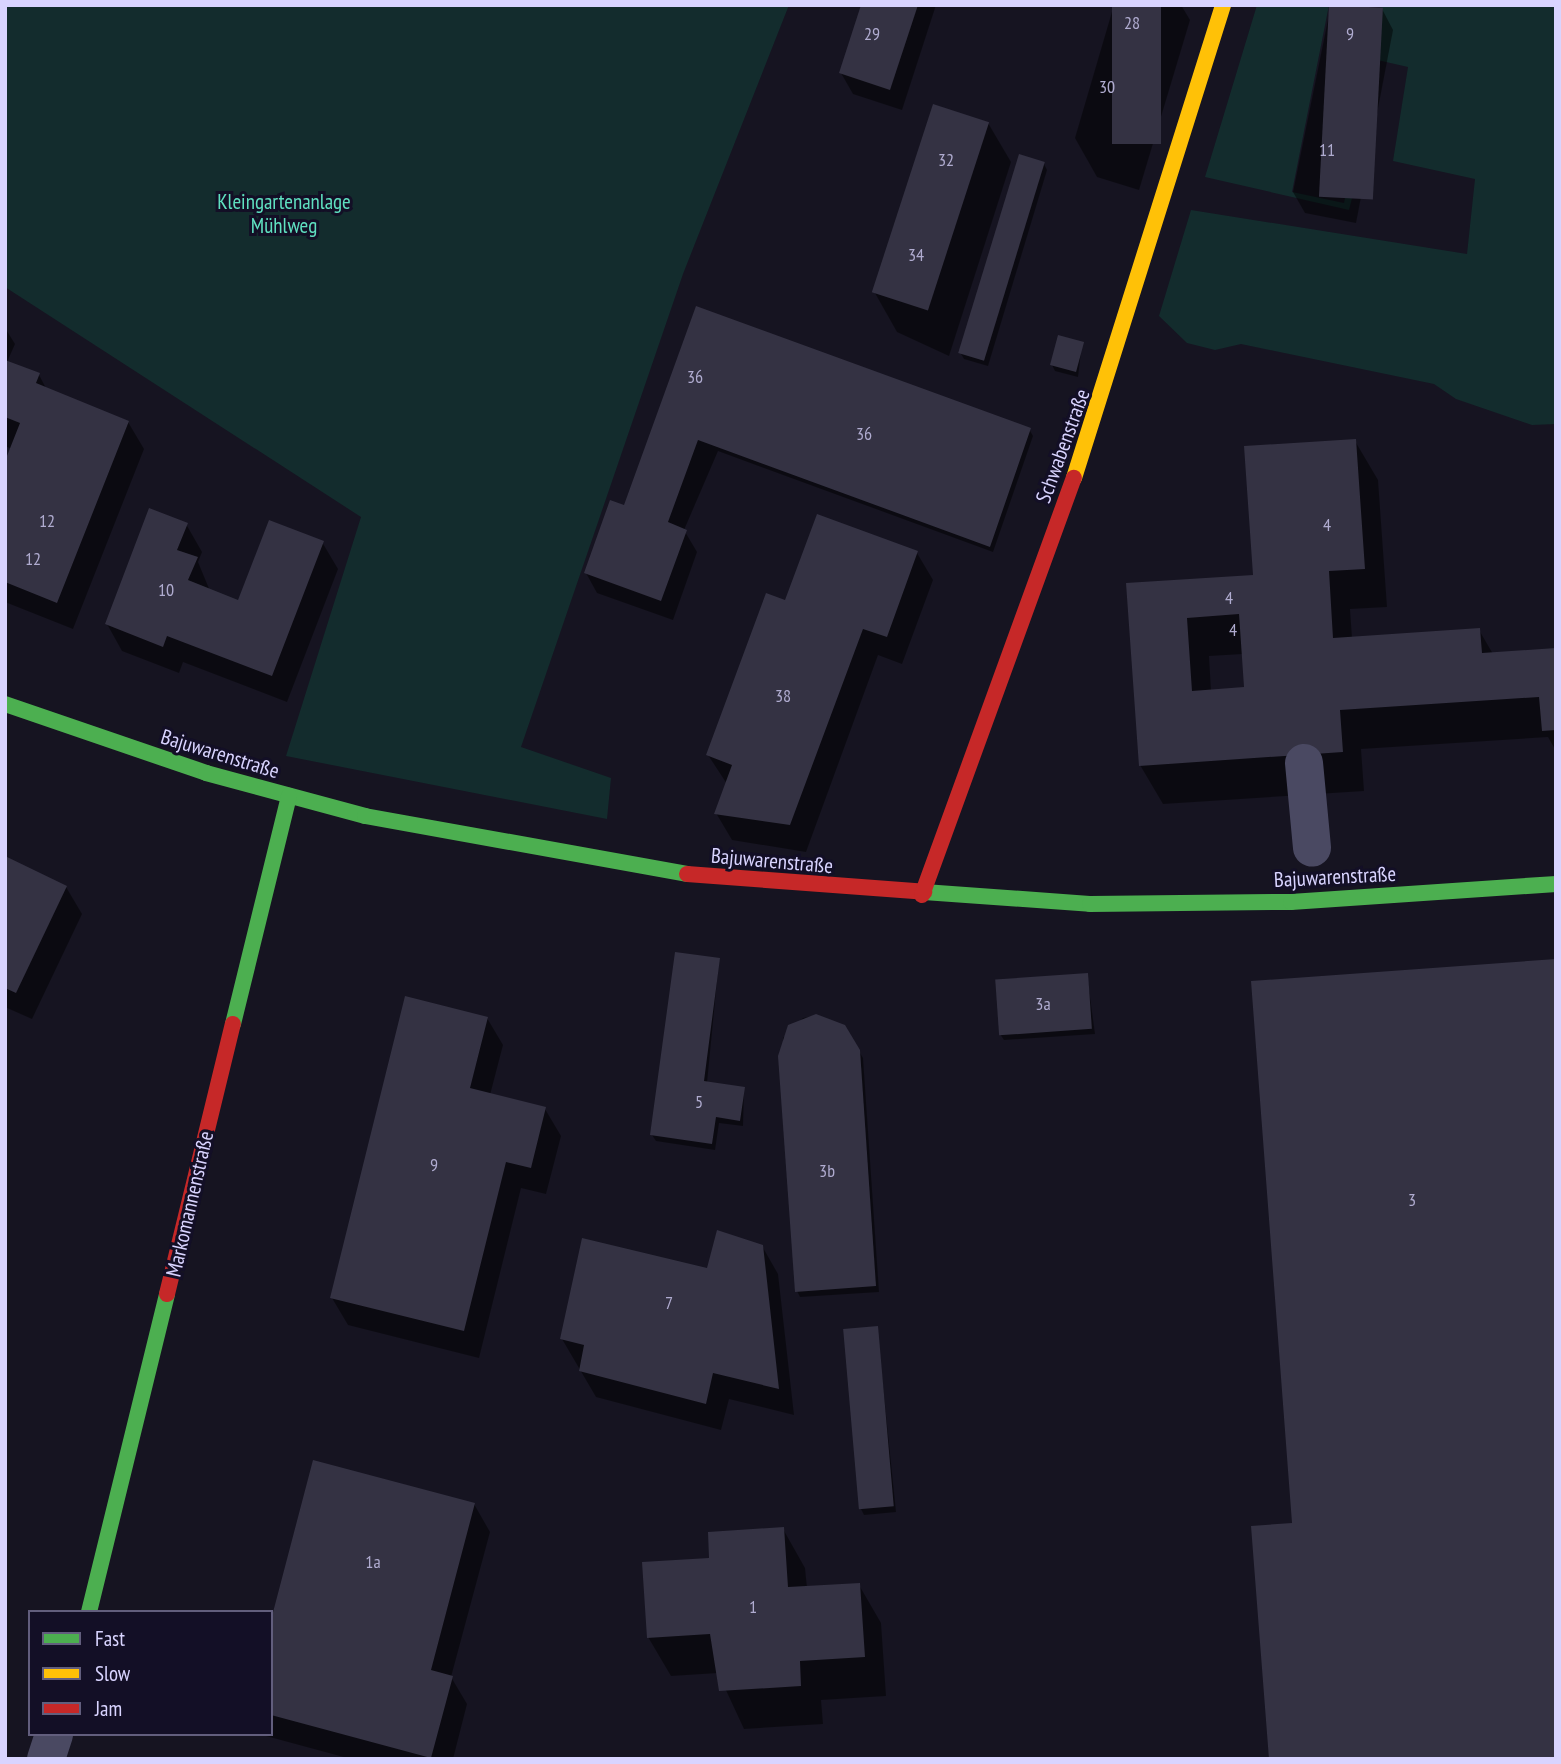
<!DOCTYPE html>
<html>
<head>
<meta charset="utf-8">
<style>
  body { margin:0 }
  #map { position:relative; width:1561px; height:1764px; overflow:hidden; background:#161421; font-family:"PT Sans Narrow",sans-serif }
  div>[style] { position:absolute }
  .green>* { inset:0; background:#132c2d }
  .shadow>* { inset:0; background:#0007 }
  .building>* { inset:0; background:#343243; transform-origin:0 0 }
  .street>* { height:38px; margin:-19px; padding:0 19px; transform-origin:19px; border-radius:19px; background:#4a4962 }
  .fast>* { height:16px; margin:-8px; padding:0 8px; transform-origin:8px; border-radius:8px; background:#4caf50 }
  .slow>* { height:16px; margin:-8px; padding:0 8px; transform-origin:8px; border-radius:8px; background:#ffc107 }
  .jam>* { height:16px; margin:-8px; padding:0 8px; transform-origin:8px; border-radius:8px; background:#c62828 }
  span { translate:-50% -50%; white-space:nowrap; text-align:center; line-height:1.15; -webkit-text-stroke:6px #130f26; paint-order:stroke }
  .number-label { font-size:18px; color:#b0acd0 }
  .number-label span { -webkit-text-stroke-width:0 }
  .park-label { font-size:21px; color:#5fe0c0 }
  .street-label { font-size:21px; color:#d9d4ff }
  .frame { position:absolute; inset:0; border:7px solid #d9d4ff; pointer-events:none }
  .legend { position:absolute; left:28px; top:1610px; width:245px; height:126px; box-sizing:border-box; background:#130f26; border:2px solid #625e7d; margin:0; padding:9px 12px; list-style:none; font-size:21px; color:#d9d4ff }
  .legend li { display:flex; align-items:center; gap:14px; height:35px }
  .legend b { width:35px; border:2px solid #625e7d }
</style>
</head>
<body>
<div id="map">
  <div class="green">
    <i style="clip-path:polygon(5px 5px,789px 5px,683px 274px,521px 747px,611px 778px,607px 819px,286px 756px,361px 517px,5px 287px)"></i>
    <i style="clip-path:polygon(1257px 5px,1329px 5px,1292px 192px,1344px 203px,1352px 164px,1360px 167px,1349px 210px,1205px 177px)"></i>
    <i style="clip-path:polygon(1371px 5px,1556px 5px,1556px 424px,1532px 425px,1456px 399px,1434px 384px,1241px 344px,1215px 350px,1187px 343px,1159px 316px,1191px 210px,1467px 254px,1475px 179px,1393px 161px,1408px 67px,1373px 59px,1383px 8px)"></i>
  </div>
  <div class="shadow">
    <i style="clip-path:polygon(863px 5px,936px 5px,902px 110px,853px 94px,841px 73px)"></i>
    <i style="clip-path:polygon(1114px 5px,1181px 5px,1190px 20px,1139px 190px,1097px 177px,1075px 138px)"></i>
    <i style="clip-path:polygon(1331px 5px,1382px 9px,1393px 30px,1356px 223px,1305px 213px,1293px 192px)"></i>
    <i style="clip-path:polygon(988px 123px,1011px 162px,949px 356px,897px 332px,875px 293px)"></i>
    <i style="clip-path:polygon(1044px 164px,1047px 170px,988px 366px,964px 359px,960px 352px)"></i>
    <i style="clip-path:polygon(697px 309px,1029px 429px,1033px 436px,993px 552px,718px 451px,684px 530px,697px 552px,673px 620px,597px 593px,586px 573px,625px 507px)"></i>
    <i style="clip-path:polygon(5px 328px,15px 344px,7px 362px,39px 375px,47px 390px,128px 422px,144px 449px,73px 629px,5px 602px,5px 466px,12px 449px,5px 446px)"></i>
    <i style="clip-path:polygon(1082px 343px,1078px 377px,1055px 371px,1052px 365px)"></i>
    <i style="clip-path:polygon(evenodd,1355px 441px,1378px 480px,1387px 607px,1350px 609px,1352px 638px,1479px 630px,1493px 654px,1556px 650px,1556px 751px,1548px 737px,1361px 749px,1364px 791px,1163px 804px,1140px 765px,1128px 584px,1255px 576px,1355px 441px,1243px 654px,1246px 689px,1211px 691px,1209px 656px,1243px 654px)"></i>
    <i style="clip-path:polygon(186px 524px,202px 552px,198px 562px,210px 591px,239px 602px,322px 542px,338px 569px,287px 702px,183px 662px,179px 673px,122px 651px,107px 624px)"></i>
    <i style="clip-path:polygon(917px 553px,933px 580px,902px 664px,878px 655px,806px 852px,732px 840px,716px 813px,727px 784px,708px 755px)"></i>
    <i style="clip-path:polygon(5px 858px,66px 887px,82px 914px,32px 1019px,5px 1007px)"></i>
    <i style="clip-path:polygon(719px 960px,707px 1083px,744px 1088px,743px 1126px,719px 1123px,715px 1150px,656px 1141px,652px 1135px)"></i>
    <i style="clip-path:polygon(1087px 975px,1095px 1034px,1004px 1040px,1000px 1034px)"></i>
    <i style="clip-path:polygon(816px 1016px,844px 1027px,863px 1058px,879px 1292px,800px 1297px,797px 1291px,783px 1038px,803px 1018px)"></i>
    <i style="clip-path:polygon(487px 1018px,503px 1045px,490px 1095px,545px 1109px,561px 1136px,546px 1194px,521px 1188px,479px 1358px,348px 1325px,332px 1298px)"></i>
    <i style="clip-path:polygon(762px 1246px,778px 1274px,794px 1415px,729px 1399px,721px 1430px,596px 1397px,562px 1339px)"></i>
    <i style="clip-path:polygon(877px 1327px,896px 1512px,864px 1515px,861px 1509px)"></i>
    <i style="clip-path:polygon(474px 1504px,490px 1532px,451px 1677px,467px 1704px,453px 1759px,351px 1759px,266px 1736px,271px 1734px,271px 1627px)"></i>
    <i style="clip-path:polygon(783px 1529px,805px 1568px,807px 1588px,859px 1585px,881px 1623px,886px 1696px,821px 1700px,823px 1724px,744px 1729px,718px 1673px,671px 1676px,648px 1637px,711px 1559px)"></i>
  </div>
  <div class="building">
    <i style="clip-path:polygon(861px 5px,918px 5px,890px 90px,839px 73px)"></i>
    <i style="left:1112px;top:5px;width:49px;height:139px"></i>
    <i style="left:1329px;top:5px;width:54px;height:192px;rotate:3deg"></i>
    <i style="left:933px;top:104px;width:59px;height:198px;rotate:18deg"></i>
    <i style="left:1019px;top:154px;width:27px;height:208px;rotate:17deg"></i>
    <i style="clip-path:polygon(696px 306px,1031px 428px,990px 547px,698px 440px,668px 522px,687px 530px,661px 601px,584px 573px,610px 500px,624px 505px)"></i>
    <i style="left:1058px;top:335px;width:27px;height:31px;rotate:15deg"></i>
    <i style="clip-path:polygon(5px 360px,40px 373px,36px 383px,129px 421px,57px 603px,5px 582px,5px 461px,20px 423px,5px 417px)"></i>
    <i style="clip-path:polygon(evenodd,1356px 439px,1365px 569px,1329px 571px,1333px 638px,1480px 628px,1482px 653px,1556px 648px,1556px 730px,1542px 731px,1539px 697px,1340px 710px,1343px 752px,1139px 766px,1126px 583px,1253px 575px,1244px 446px,1356px 439px,1239px 614px,1244px 687px,1192px 691px,1187px 618px,1239px 614px)"></i>
    <i style="clip-path:polygon(149px 508px,188px 523px,177px 550px,198px 557px,188px 580px,238px 600px,269px 520px,324px 541px,272px 676px,167px 636px,163px 647px,105px 624px)"></i>
    <i style="clip-path:polygon(817px 514px,918px 551px,887px 637px,863px 629px,790px 825px,714px 814px,732px 765px,706px 755px,766px 593px,785px 600px)"></i>
    <i style="clip-path:polygon(5px 856px,67px 886px,16px 993px,5px 988px)"></i>
    <i style="clip-path:polygon(675px 952px,720px 958px,704px 1081px,745px 1087px,740px 1121px,716px 1117px,712px 1144px,650px 1135px)"></i>
    <i style="clip-path:polygon(1556px 959px,1556px 1759px,1269px 1759px,1251px 1526px,1292px 1523px,1251px 981px)"></i>
    <i style="left:1088px;top:973px;width:56px;height:93px;rotate:86deg"></i>
    <i style="clip-path:polygon(405px 996px,488px 1017px,470px 1088px,546px 1107px,531px 1168px,506px 1162px,464px 1331px,330px 1298px)"></i>
    <i style="clip-path:polygon(816px 1014px,845px 1025px,860px 1050px,876px 1286px,795px 1292px,778px 1056px,788px 1025px)"></i>
    <i style="clip-path:polygon(717px 1230px,763px 1245px,779px 1389px,713px 1373px,706px 1404px,579px 1371px,584px 1345px,560px 1339px,582px 1238px,707px 1268px)"></i>
    <i style="left:878px;top:1326px;width:181px;height:35px;rotate:85deg"></i>
    <i style="clip-path:polygon(313px 1460px,475px 1503px,431px 1670px,453px 1676px,431px 1758px,271px 1715px,271px 1620px)"></i>
    <i style="clip-path:polygon(784px 1527px,788px 1587px,860px 1583px,865px 1657px,800px 1661px,801px 1686px,719px 1691px,710px 1634px,647px 1638px,642px 1562px,709px 1558px,708px 1532px)"></i>
  </div>
  <div class="street">
    <i style="left:1304px;top:763px;width:85px;rotate:84.6deg"></i>
    <i style="left:46px;top:1759px;width:26px;rotate:-72deg"></i>
  </div>
  <div class="fast">
    <i style="left:5px;top:704px;width:213px;rotate:18.9deg"></i>
    <i style="left:206px;top:773px;width:165px;rotate:15.1deg"></i>
    <i style="left:365px;top:816px;width:327px;rotate:10.2deg"></i>
    <i style="left:924px;top:892px;width:166px;rotate:4.1deg"></i>
    <i style="left:1090px;top:904px;width:201px;rotate:-0.6deg"></i>
    <i style="left:1291px;top:902px;width:266px;rotate:-3.9deg"></i>
    <i style="left:233px;top:1024px;width:235px;rotate:-76.2deg"></i>
    <i style="left:89px;top:1612px;width:327px;rotate:-76.2deg"></i>
  </div>
  <div class="slow">
    <i style="left:1074px;top:478px;width:496px;rotate:-72.5deg"></i>
  </div>
  <div class="jam">
    <i style="left:687px;top:874px;width:238px;rotate:4.3deg"></i>
    <i style="left:922px;top:895px;width:444px;rotate:-70deg"></i>
    <i style="left:167px;top:1294px;width:278px;rotate:-76.3deg"></i>
  </div>
  <div class="number-label">
    <span style="left:1132px;top:23px">28</span>
    <span style="left:872px;top:34px">29</span>
    <span style="left:1350px;top:34px">9</span>
    <span style="left:1107px;top:87px">30</span>
    <span style="left:1327px;top:150px">11</span>
    <span style="left:946px;top:160px">32</span>
    <span style="left:916px;top:255px">34</span>
    <span style="left:695px;top:377px">36</span>
    <span style="left:864px;top:434px">36</span>
    <span style="left:47px;top:521px">12</span>
    <span style="left:1327px;top:525px">4</span>
    <span style="left:33px;top:559px">12</span>
    <span style="left:166px;top:590px">10</span>
    <span style="left:1229px;top:598px">4</span>
    <span style="left:1233px;top:630px">4</span>
    <span style="left:783px;top:696px">38</span>
    <span style="left:1043px;top:1004px">3a</span>
    <span style="left:699px;top:1102px">5</span>
    <span style="left:434px;top:1165px">9</span>
    <span style="left:827px;top:1171px">3b</span>
    <span style="left:1412px;top:1200px">3</span>
    <span style="left:669px;top:1303px">7</span>
    <span style="left:373px;top:1562px">1a</span>
    <span style="left:753px;top:1607px">1</span>
  </div>
  <div class="park-label">
    <span style="left:284px;top:214px">Kleingartenanlage<br>Mühlweg</span>
  </div>
  <div class="street-label">
    <span style="left:1063px;top:446px;rotate:-70deg">Schwabenstraße</span>
    <span style="left:220px;top:754px;rotate:17deg">Bajuwarenstraße</span>
    <span style="left:772px;top:861px;rotate:5deg">Bajuwarenstraße</span>
    <span style="left:1335px;top:877px;rotate:-3deg">Bajuwarenstraße</span>
    <span style="left:190px;top:1204px;rotate:-77deg">Markomannenstraße</span>
  </div>
  <div class="frame"></div>
  <ul class="legend">
  <li><b style="height:9px;background:#4caf50"></b>Fast</li>
  <li><b style="height:9px;background:#ffc107"></b>Slow</li>
  <li><b style="height:9px;background:#c62828"></b>Jam</li>
  </ul>
</div>
</body>
</html>
